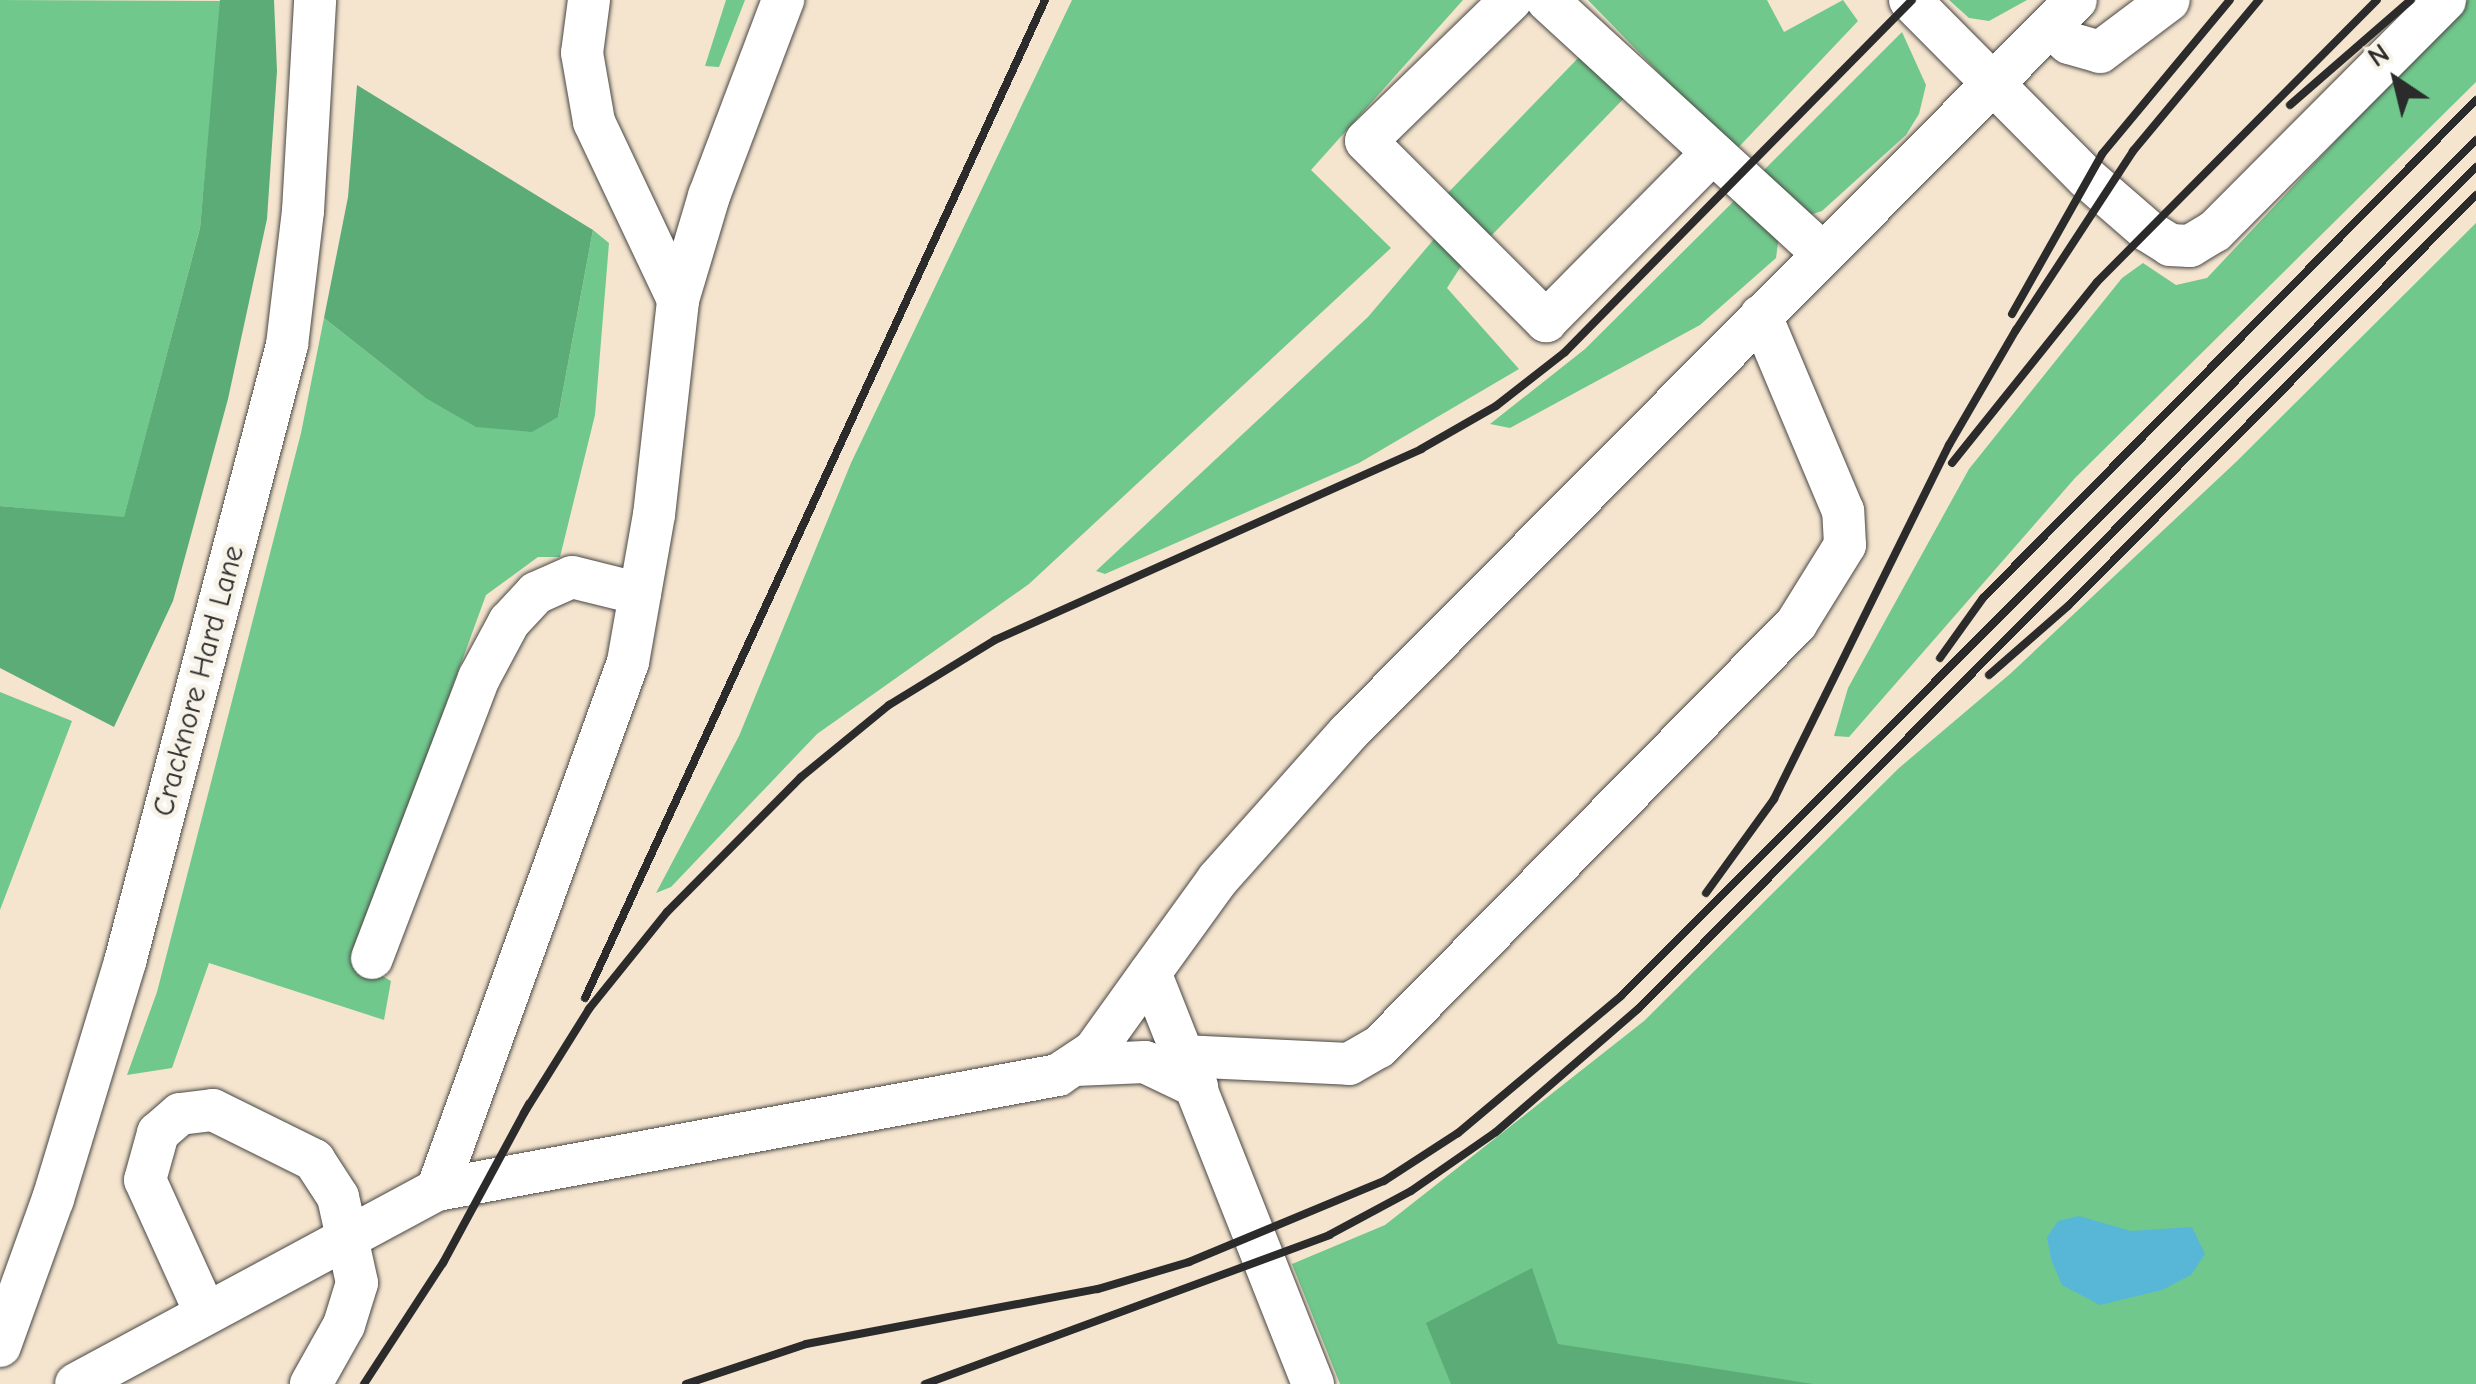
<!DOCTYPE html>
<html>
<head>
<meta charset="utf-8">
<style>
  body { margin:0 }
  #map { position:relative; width:2476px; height:1384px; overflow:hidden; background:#f5e5cf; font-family:"Comic Neue",sans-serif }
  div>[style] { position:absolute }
  .green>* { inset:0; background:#71c88d; transform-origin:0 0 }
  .forest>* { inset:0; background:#5cac78 }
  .water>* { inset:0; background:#58b6d6 }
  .roads { filter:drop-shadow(0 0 2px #494744) drop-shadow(0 0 2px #494744) }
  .minor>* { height:42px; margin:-21px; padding:0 21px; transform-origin:21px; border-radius:21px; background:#fff }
  .rail>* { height:8px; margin:-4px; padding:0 4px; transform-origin:4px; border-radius:4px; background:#2b2b2b }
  span { translate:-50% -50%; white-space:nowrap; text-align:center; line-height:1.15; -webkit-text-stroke:10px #f7f3e8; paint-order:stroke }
  .street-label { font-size:30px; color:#2b2b2b }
  .north { position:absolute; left:2346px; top:30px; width:100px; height:100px; -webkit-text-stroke:8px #f7f3e8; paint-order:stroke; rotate:325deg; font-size:28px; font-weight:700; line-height:40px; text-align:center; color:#2b2b2b }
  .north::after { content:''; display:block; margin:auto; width:35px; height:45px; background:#2b2b2b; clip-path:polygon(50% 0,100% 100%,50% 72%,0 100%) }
</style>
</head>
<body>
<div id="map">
  <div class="green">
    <i style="clip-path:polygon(0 0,221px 1px,200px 228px,124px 518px,0 506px)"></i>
    <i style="clip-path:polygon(726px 0,745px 0,719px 67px,705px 66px)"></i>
    <i style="clip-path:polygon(1072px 0,1463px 0,1311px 170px,1391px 248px,1029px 584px,817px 734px,671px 887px,656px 893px,739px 736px,851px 463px)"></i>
    <i style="clip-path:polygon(1588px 0,1767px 0,1784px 32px,1843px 0,1858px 21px,1735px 151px)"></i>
    <i style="clip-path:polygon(1949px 0,2027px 0,1989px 21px,1969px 18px)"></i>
    <i style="clip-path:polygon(2468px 0,2476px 0,2476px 82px,2075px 478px,1849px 737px,1834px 736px,1848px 688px,1969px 469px,2122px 278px,2143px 263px,2176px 285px,2207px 278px)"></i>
    <i style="clip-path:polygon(1902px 32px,1926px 85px,1919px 114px,1906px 135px,1822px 211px,1807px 216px,1755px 179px)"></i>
    <i style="left:1582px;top:54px;width:61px;height:197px;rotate:44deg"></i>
    <i style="clip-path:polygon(1738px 197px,1779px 236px,1776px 258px,1700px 325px,1510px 428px,1490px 424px,1585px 349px)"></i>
    <i style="clip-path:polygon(2476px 223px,2476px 1384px,1340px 1384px,1292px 1264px,1385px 1225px,1644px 1021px,1899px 768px,2010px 674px,2236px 462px)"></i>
    <i style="clip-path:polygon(593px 230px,609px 243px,595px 415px,560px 557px,538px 557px,486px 595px,353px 959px,391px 981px,384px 1020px,209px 963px,172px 1068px,127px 1075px,157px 992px,301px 433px,324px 318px,424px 397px,558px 417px)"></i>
    <i style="clip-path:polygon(1440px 232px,1467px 257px,1447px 288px,1519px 369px,1359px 463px,1105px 574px,1096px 571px,1368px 317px)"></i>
    <i style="clip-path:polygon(0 692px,72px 721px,0 910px)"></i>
  </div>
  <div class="forest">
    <i style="clip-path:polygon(220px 0,274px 0,277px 71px,267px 219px,228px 399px,173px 601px,114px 727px,0 668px,0 506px,124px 517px,200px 228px)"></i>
    <i style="clip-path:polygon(357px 85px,593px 230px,558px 417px,532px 432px,476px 427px,424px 397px,324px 318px,348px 197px)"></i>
    <i style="clip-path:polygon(1532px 1268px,1558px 1344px,1813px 1384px,1451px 1384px,1426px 1323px)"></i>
  </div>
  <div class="water">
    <i style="clip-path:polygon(2079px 1216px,2131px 1231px,2192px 1227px,2205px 1254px,2191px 1275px,2162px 1290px,2100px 1305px,2062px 1285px,2051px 1259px,2047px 1237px,2058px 1221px)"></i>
  </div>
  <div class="roads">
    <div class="minor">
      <i style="left:589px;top:0;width:53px;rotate:97.5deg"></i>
      <i style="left:582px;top:53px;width:70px;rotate:80.1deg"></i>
      <i style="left:594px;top:122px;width:197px;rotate:64.7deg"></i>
      <i style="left:1511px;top:0;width:202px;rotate:135.8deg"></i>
      <i style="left:1366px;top:141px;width:255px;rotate:45deg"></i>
      <i style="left:1546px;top:321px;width:235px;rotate:-45.3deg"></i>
      <i style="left:1547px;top:0;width:375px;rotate:42.6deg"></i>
      <i style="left:1910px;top:0;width:251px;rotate:45.2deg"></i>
      <i style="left:2087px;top:178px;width:81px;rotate:41deg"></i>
      <i style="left:2148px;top:231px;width:26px;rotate:32deg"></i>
      <i style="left:2170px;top:245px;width:20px;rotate:3deg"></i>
      <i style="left:2190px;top:246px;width:29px;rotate:-31deg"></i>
      <i style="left:2215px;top:231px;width:326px;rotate:-45.1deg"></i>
      <i style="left:2050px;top:27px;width:25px;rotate:40deg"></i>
      <i style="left:2069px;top:43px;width:32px;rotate:16deg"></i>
      <i style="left:2100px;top:52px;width:86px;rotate:-37deg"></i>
      <i style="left:372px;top:958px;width:300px;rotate:-69.1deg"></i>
      <i style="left:479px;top:678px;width:64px;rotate:-61.8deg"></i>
      <i style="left:509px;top:622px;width:40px;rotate:-47deg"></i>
      <i style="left:536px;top:593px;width:39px;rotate:-24deg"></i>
      <i style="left:572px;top:577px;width:70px;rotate:14deg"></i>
      <i style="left:1182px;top:1056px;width:167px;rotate:2.7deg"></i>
      <i style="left:1349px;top:1064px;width:34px;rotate:-30deg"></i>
      <i style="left:1379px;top:1047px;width:594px;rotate:-45.41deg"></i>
      <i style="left:1796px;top:624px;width:93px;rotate:-58.2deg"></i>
      <i style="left:1845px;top:545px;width:34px;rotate:-93deg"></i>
      <i style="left:1843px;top:511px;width:212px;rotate:-112.8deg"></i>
      <i style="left:1075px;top:1065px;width:70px;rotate:-2.5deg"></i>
      <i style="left:1145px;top:1062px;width:58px;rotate:25.7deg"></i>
      <i style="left:437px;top:1190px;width:632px;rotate:-10.49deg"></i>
      <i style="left:1058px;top:1075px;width:43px;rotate:-33.7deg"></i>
      <i style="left:1094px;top:1051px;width:96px;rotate:-54.3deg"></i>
      <i style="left:205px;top:1312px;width:145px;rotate:-114.4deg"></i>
      <i style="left:145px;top:1180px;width:49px;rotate:-74.5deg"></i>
      <i style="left:158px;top:1133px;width:29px;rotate:-41deg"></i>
      <i style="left:180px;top:1114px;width:33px;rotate:-7deg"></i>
      <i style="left:213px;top:1110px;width:113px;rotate:26.3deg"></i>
      <i style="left:314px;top:1160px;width:44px;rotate:57deg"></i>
      <i style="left:338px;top:1197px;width:88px;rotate:77.5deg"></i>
      <i style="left:357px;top:1283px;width:44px;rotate:107.2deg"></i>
      <i style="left:344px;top:1325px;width:68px;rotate:119.2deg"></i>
      <i style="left:0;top:1346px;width:156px;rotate:-70.2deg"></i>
      <i style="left:53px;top:1199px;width:248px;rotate:-73.1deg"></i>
      <i style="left:125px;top:962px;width:638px;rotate:-75.29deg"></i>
      <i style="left:287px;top:345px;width:135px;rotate:-83.2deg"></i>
      <i style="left:303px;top:211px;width:211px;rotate:-86.7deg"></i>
      <i style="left:76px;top:1384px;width:410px;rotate:-28.3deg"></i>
      <i style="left:437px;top:1190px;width:561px;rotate:-70.11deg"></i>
      <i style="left:628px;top:662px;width:149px;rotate:-80deg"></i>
      <i style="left:654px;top:515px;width:216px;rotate:-83.6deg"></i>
      <i style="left:678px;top:300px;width:109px;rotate:-73.4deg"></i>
      <i style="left:709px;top:196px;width:210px;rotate:-69.3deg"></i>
      <i style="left:1313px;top:1384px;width:442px;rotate:-111.6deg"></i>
      <i style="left:1150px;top:973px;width:116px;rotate:-54.1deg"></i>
      <i style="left:1218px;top:879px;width:195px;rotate:-48.3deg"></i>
      <i style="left:1348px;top:733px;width:1033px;rotate:-45.2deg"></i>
    </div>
  </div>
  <div class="rail">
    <i style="left:2290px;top:105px;width:160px;rotate:-41deg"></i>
    <i style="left:2012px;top:314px;width:184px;rotate:-60.6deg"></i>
    <i style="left:2102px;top:154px;width:200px;rotate:-50.3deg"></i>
    <i style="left:1952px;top:463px;width:232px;rotate:-51.3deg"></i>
    <i style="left:2097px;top:282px;width:397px;rotate:-45.2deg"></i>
    <i style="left:1940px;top:658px;width:74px;rotate:-54.4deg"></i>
    <i style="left:1983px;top:598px;width:701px;rotate:-45.29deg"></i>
    <i style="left:1989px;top:675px;width:105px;rotate:-41.1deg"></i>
    <i style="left:2068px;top:606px;width:579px;rotate:-45.21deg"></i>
    <i style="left:1706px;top:893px;width:116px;rotate:-54.1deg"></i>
    <i style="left:1774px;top:799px;width:395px;rotate:-63.7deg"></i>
    <i style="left:1949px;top:445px;width:133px;rotate:-59.8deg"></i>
    <i style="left:2016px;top:330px;width:214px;rotate:-56.8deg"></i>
    <i style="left:2133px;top:151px;width:197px;rotate:-50.2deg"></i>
    <i style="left:585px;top:998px;width:1099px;rotate:-65.25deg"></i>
    <i style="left:524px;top:1113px;width:123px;rotate:-58deg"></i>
    <i style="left:589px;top:1009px;width:124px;rotate:-51.2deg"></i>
    <i style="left:667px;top:912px;width:190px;rotate:-45.2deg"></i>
    <i style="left:801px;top:777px;width:114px;rotate:-39.3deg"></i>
    <i style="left:889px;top:705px;width:124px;rotate:-31.5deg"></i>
    <i style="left:995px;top:640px;width:467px;rotate:-24.1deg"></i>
    <i style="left:1421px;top:449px;width:86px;rotate:-29.8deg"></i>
    <i style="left:1496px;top:406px;width:88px;rotate:-38deg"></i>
    <i style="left:1565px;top:352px;width:494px;rotate:-45.4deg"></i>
    <i style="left:364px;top:1384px;width:145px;rotate:-56.9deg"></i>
    <i style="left:443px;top:1263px;width:181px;rotate:-61.6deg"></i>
    <i style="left:686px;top:1384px;width:126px;rotate:-18.4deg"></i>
    <i style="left:806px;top:1344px;width:297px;rotate:-10.7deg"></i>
    <i style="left:1098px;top:1289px;width:95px;rotate:-16.5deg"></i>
    <i style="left:1189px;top:1262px;width:211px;rotate:-22.6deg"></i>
    <i style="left:1384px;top:1181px;width:88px;rotate:-33deg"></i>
    <i style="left:1458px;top:1133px;width:213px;rotate:-40deg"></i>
    <i style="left:1621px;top:996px;width:1210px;rotate:-45.03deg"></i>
    <i style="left:925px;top:1384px;width:431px;rotate:-20.2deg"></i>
    <i style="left:1329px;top:1235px;width:93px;rotate:-28.2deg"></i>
    <i style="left:1411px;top:1191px;width:103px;rotate:-34.8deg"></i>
    <i style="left:1496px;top:1132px;width:188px;rotate:-40.9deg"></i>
    <i style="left:1638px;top:1009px;width:1188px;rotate:-45.14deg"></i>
  </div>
  <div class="street-label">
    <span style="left:199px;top:681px;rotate:-75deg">Cracknore Hard Lane</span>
  </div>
  <div class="north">N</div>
</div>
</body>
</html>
